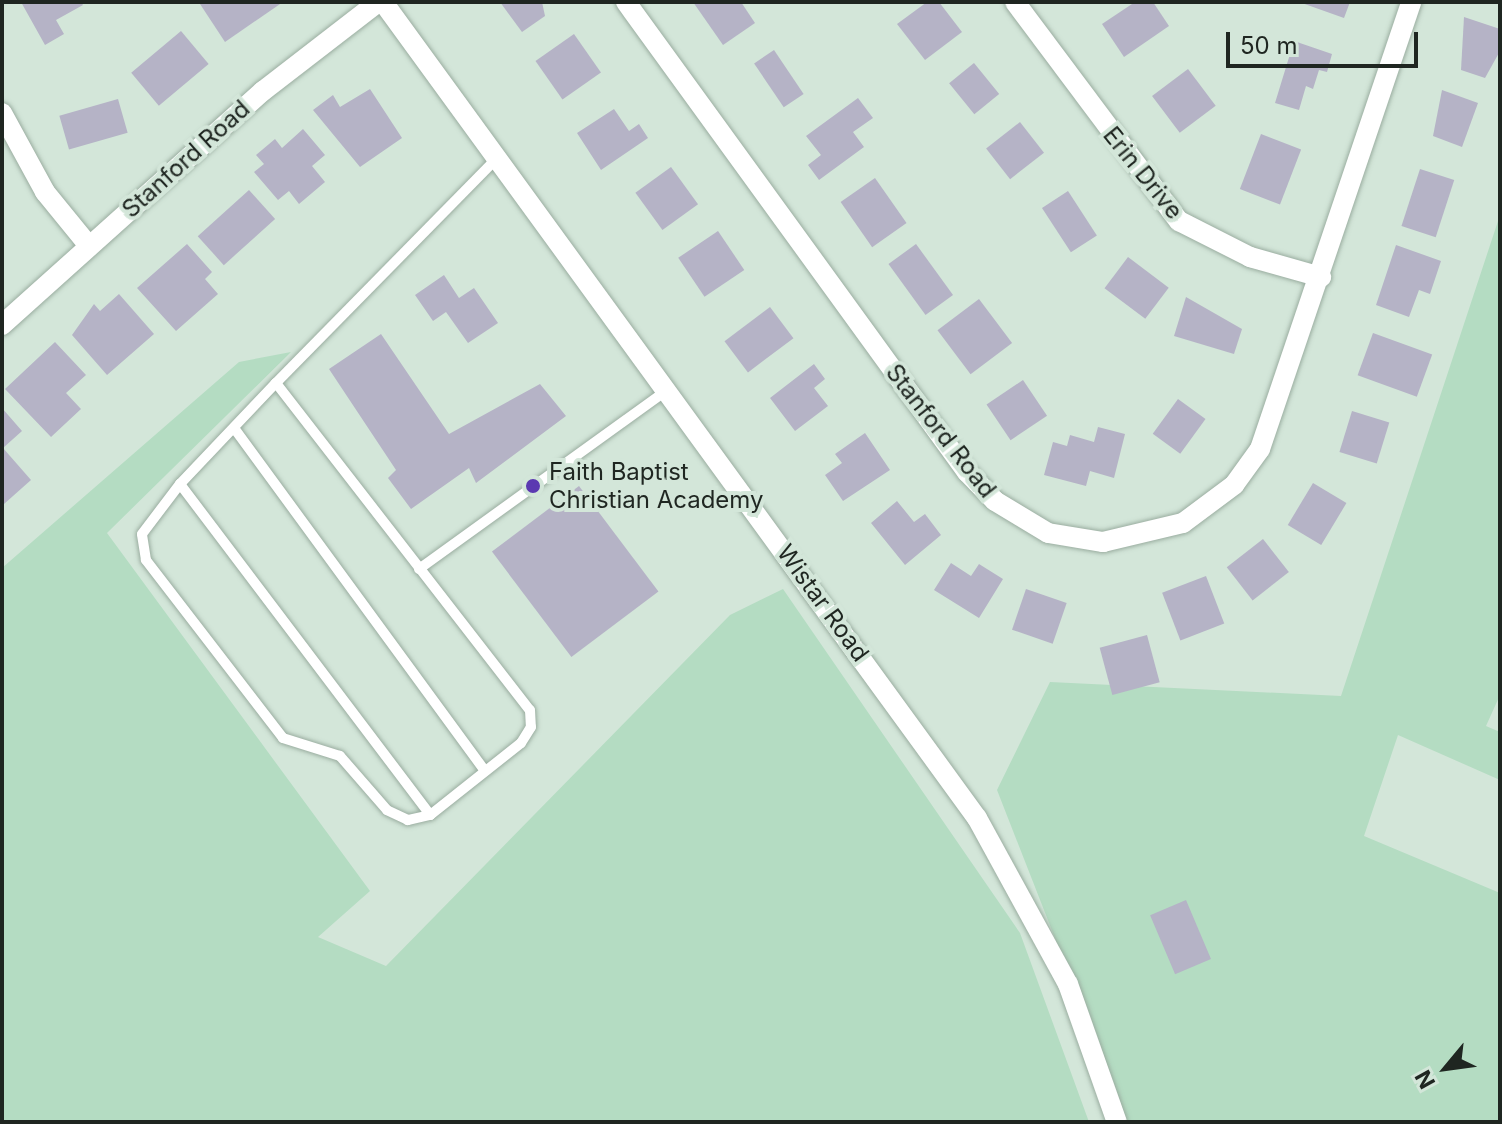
<!DOCTYPE html>
<html>
<head>
<meta charset="utf-8">
<style>
  body { margin:0 }
  #map { position:relative; width:1502px; height:1124px; overflow:hidden; background:#d3e6d9; font-family:Inter,sans-serif }
  div>[style] { position:absolute }
  .green>* { inset:0; background:#b4dcc2 }
  .building>* { inset:0; background:#b5b3c6; transform-origin:0 0 }
  .roads { filter:drop-shadow(0 0 2px #9aada0) drop-shadow(0 0 2px #9aada0) }
  .service>* { height:10px; margin:-5px; padding:0 5px; transform-origin:5px; border-radius:5px; background:#fff }
  .minor>* { height:20px; margin:-10px; padding:0 10px; transform-origin:10px; border-radius:10px; background:#fff }
  .dots>* { width:22px; height:22px; translate:-50% -50%; box-sizing:border-box; border:4px solid #d3e6d9; border-radius:50% }
  span { translate:-50% -50%; white-space:nowrap; text-align:center; line-height:1.15; -webkit-text-stroke:8px #d3e6d9; paint-order:stroke }
  .street-label { font-size:24px; color:#1f2621 }
  .poi-label { font-size:24px; color:#1f2621 }
  .left { translate:0 -50%; text-align:left }
  .frame { position:absolute; inset:0; border:4px solid #1f2621; pointer-events:none }
  .north { position:absolute; left:1406px; top:1028px; width:80px; height:80px; -webkit-text-stroke:6px #d3e6d9; paint-order:stroke; rotate:241deg; font-size:22px; font-weight:700; line-height:32px; text-align:center; color:#1f2621 }
  .north::after { content:''; display:block; margin:auto; width:28px; height:36px; background:#1f2621; clip-path:polygon(50% 0,100% 100%,50% 72%,0 100%) }
  .scale { position:absolute; left:1226px; top:32px; width:192px; height:36px; box-sizing:border-box; border:4px solid #1f2621; border-top:0; padding-left:10px; font-size:24px; line-height:28px; white-space:nowrap; color:#1f2621; -webkit-text-stroke:6px #d3e6d9; paint-order:stroke }
</style>
</head>
<body>
<div id="map">
  <div class="green">
    <i style="clip-path:polygon(1500px 215px,1500px 695px,1486px 726px,1500px 732px,1500px 780px,1398px 735px,1364px 836px,1500px 893px,1500px 1122px,1127px 1122px,997px 790px,1050px 682px,1341px 696px)"></i>
    <i style="clip-path:polygon(291px 352px,107px 533px,370px 891px,318px 937px,386px 966px,730px 615px,783px 589px,1020px 933px,1089px 1122px,2px 1122px,2px 568px,239px 362px)"></i>
  </div>
  <div class="building">
    <i style="clip-path:polygon(21px 2px,81px 2px,83px 5px,56px 20px,64px 34px,45px 45px)"></i>
    <i style="clip-path:polygon(283px 2px,225px 42px,200px 4px,203px 2px)"></i>
    <i style="clip-path:polygon(500px 2px,542px 2px,545px 16px,522px 32px)"></i>
    <i style="clip-path:polygon(693px 2px,741px 2px,755px 23px,723px 45px)"></i>
    <i style="clip-path:polygon(927px 2px,939px 2px,962px 32px,925px 60px,897px 24px)"></i>
    <i style="clip-path:polygon(1135px 2px,1153px 2px,1169px 26px,1124px 57px,1102px 24px)"></i>
    <i style="clip-path:polygon(1299px 2px,1350px 2px,1344px 18px)"></i>
    <i style="clip-path:polygon(1464px 17px,1500px 29px,1500px 51px,1485px 78px,1461px 70px)"></i>
    <i style="left:181px;top:31px;width:43px;height:65px;rotate:50deg"></i>
    <i style="left:574px;top:34px;width:47px;height:47px;rotate:55deg"></i>
    <i style="clip-path:polygon(1294px 41px,1332px 54px,1327px 72px,1319px 70px,1313px 89px,1306px 86px,1299px 110px,1275px 103px)"></i>
    <i style="left:774px;top:50px;width:53px;height:24px;rotate:56deg"></i>
    <i style="left:974px;top:63px;width:40px;height:32px;rotate:51deg"></i>
    <i style="left:1188px;top:69px;width:46px;height:45px;rotate:53deg"></i>
    <i style="clip-path:polygon(370px 89px,402px 138px,360px 167px,313px 110px,333px 95px,340px 107px)"></i>
    <i style="clip-path:polygon(1442px 90px,1478px 103px,1462px 147px,1433px 136px)"></i>
    <i style="clip-path:polygon(858px 98px,873px 118px,853px 132px,864px 147px,819px 180px,808px 165px,821px 155px,806px 136px)"></i>
    <i style="left:118px;top:99px;width:35px;height:61px;rotate:74deg"></i>
    <i style="clip-path:polygon(614px 109px,629px 131px,639px 124px,648px 138px,601px 170px,577px 133px)"></i>
    <i style="left:1020px;top:122px;width:39px;height:43px;rotate:52deg"></i>
    <i style="clip-path:polygon(303px 129px,325px 155px,312px 166px,325px 182px,299px 204px,289px 191px,278px 200px,254px 172px,264px 164px,256px 155px,275px 139px,282px 148px)"></i>
    <i style="left:1261px;top:134px;width:43px;height:59px;rotate:21deg"></i>
    <i style="left:671px;top:167px;width:46px;height:44px;rotate:54deg"></i>
    <i style="left:1420px;top:169px;width:36px;height:60px;rotate:18deg"></i>
    <i style="left:875px;top:178px;width:55px;height:42px;rotate:55deg"></i>
    <i style="left:249px;top:190px;width:39px;height:69px;rotate:48deg"></i>
    <i style="left:1068px;top:191px;width:53px;height:31px;rotate:57deg"></i>
    <i style="left:718px;top:231px;width:47px;height:48px;rotate:56deg"></i>
    <i style="clip-path:polygon(187px 244px,212px 272px,205px 279px,218px 294px,176px 331px,137px 288px)"></i>
    <i style="left:916px;top:244px;width:63px;height:34px;rotate:54deg"></i>
    <i style="clip-path:polygon(1396px 245px,1441px 261px,1430px 294px,1419px 290px,1409px 317px,1376px 305px)"></i>
    <i style="left:1128px;top:257px;width:51px;height:39px;rotate:37deg"></i>
    <i style="clip-path:polygon(444px 275px,459px 298px,474px 288px,498px 323px,468px 343px,446px 312px,433px 321px,415px 295px)"></i>
    <i style="clip-path:polygon(119px 294px,154px 334px,107px 375px,72px 335px,94px 304px,100px 311px)"></i>
    <i style="clip-path:polygon(1186px 297px,1242px 329px,1234px 354px,1174px 336px)"></i>
    <i style="left:979px;top:299px;width:55px;height:52px;rotate:53deg"></i>
    <i style="left:770px;top:307px;width:39px;height:57px;rotate:53deg"></i>
    <i style="left:1373px;top:333px;width:63px;height:45px;rotate:20deg"></i>
    <i style="clip-path:polygon(381px 334px,449px 434px,540px 384px,566px 416px,476px 483px,469px 468px,411px 509px,388px 478px,396px 470px,329px 369px)"></i>
    <i style="clip-path:polygon(55px 342px,86px 375px,66px 393px,81px 409px,51px 437px,5px 389px)"></i>
    <i style="clip-path:polygon(814px 364px,825px 379px,814px 388px,828px 406px,795px 431px,770px 398px)"></i>
    <i style="left:1023px;top:380px;width:43px;height:44px;rotate:56deg"></i>
    <i style="left:1178px;top:399px;width:34px;height:43px;rotate:36deg"></i>
    <i style="clip-path:polygon(2px 408px,22px 431px,3px 448px,31px 480px,4px 504px)"></i>
    <i style="left:1352px;top:411px;width:39px;height:43px;rotate:17deg"></i>
    <i style="clip-path:polygon(1098px 427px,1125px 434px,1114px 478px,1090px 471px,1086px 486px,1044px 475px,1053px 442px,1067px 446px,1070px 435px,1094px 442px)"></i>
    <i style="clip-path:polygon(865px 433px,890px 470px,843px 501px,825px 475px,842px 463px,835px 454px)"></i>
    <i style="left:1313px;top:483px;width:39px;height:49px;rotate:31deg"></i>
    <i style="left:579px;top:486px;width:132px;height:109px;rotate:53deg"></i>
    <i style="clip-path:polygon(897px 501px,914px 522px,925px 514px,941px 535px,905px 565px,871px 523px)"></i>
    <i style="left:1263px;top:539px;width:42px;height:46px;rotate:52deg"></i>
    <i style="clip-path:polygon(951px 563px,971px 576px,979px 564px,1003px 579px,979px 618px,934px 590px)"></i>
    <i style="left:1206px;top:576px;width:51px;height:47px;rotate:69deg"></i>
    <i style="left:1026px;top:589px;width:43px;height:43px;rotate:19deg"></i>
    <i style="left:1147px;top:635px;width:49px;height:49px;rotate:75deg"></i>
    <i style="left:1186px;top:900px;width:64px;height:39px;rotate:67deg"></i>
  </div>
  <div class="roads">
    <div class="service">
      <i style="left:276px;top:383px;width:414px;rotate:52.2deg"></i>
      <i style="left:530px;top:710px;width:17px;rotate:87deg"></i>
      <i style="left:531px;top:727px;width:19px;rotate:122deg"></i>
      <i style="left:521px;top:743px;width:116px;rotate:141.6deg"></i>
      <i style="left:430px;top:815px;width:23px;rotate:167deg"></i>
      <i style="left:408px;top:820px;width:23px;rotate:-155deg"></i>
      <i style="left:387px;top:810px;width:72px;rotate:-131deg"></i>
      <i style="left:340px;top:756px;width:60px;rotate:-162.5deg"></i>
      <i style="left:283px;top:738px;width:225px;rotate:-127.6deg"></i>
      <i style="left:146px;top:560px;width:26px;rotate:-99deg"></i>
      <i style="left:142px;top:534px;width:63px;rotate:-52.8deg"></i>
      <i style="left:180px;top:484px;width:139px;rotate:-46.5deg"></i>
      <i style="left:276px;top:383px;width:315px;rotate:-45.5deg"></i>
      <i style="left:234px;top:428px;width:425px;rotate:53.8deg"></i>
      <i style="left:180px;top:484px;width:415px;rotate:52.9deg"></i>
      <i style="left:419px;top:569px;width:306px;rotate:-35.8deg"></i>
    </div>
    <div class="minor">
      <i style="left:383px;top:2px;width:1009px;rotate:53.95deg"></i>
      <i style="left:977px;top:818px;width:189px;rotate:61.3deg"></i>
      <i style="left:1068px;top:984px;width:146px;rotate:70.5deg"></i>
      <i style="left:626px;top:2px;width:581px;rotate:54.04deg"></i>
      <i style="left:967px;top:472px;width:40px;rotate:46deg"></i>
      <i style="left:995px;top:501px;width:62px;rotate:31.1deg"></i>
      <i style="left:1048px;top:533px;width:56px;rotate:9.3deg"></i>
      <i style="left:1103px;top:542px;width:82px;rotate:-13.4deg"></i>
      <i style="left:1183px;top:523px;width:64px;rotate:-36.7deg"></i>
      <i style="left:1234px;top:485px;width:44px;rotate:-54.2deg"></i>
      <i style="left:1260px;top:449px;width:472px;rotate:-71.3deg"></i>
      <i style="left:1015px;top:2px;width:274px;rotate:53.2deg"></i>
      <i style="left:1179px;top:221px;width:80px;rotate:26.9deg"></i>
      <i style="left:1250px;top:257px;width:74px;rotate:15.7deg"></i>
      <i style="left:2px;top:113px;width:90px;rotate:61.4deg"></i>
      <i style="left:45px;top:192px;width:70px;rotate:50.8deg"></i>
      <i style="left:2px;top:325px;width:351px;rotate:-41.9deg"></i>
      <i style="left:263px;top:91px;width:145px;rotate:-37.7deg"></i>
    </div>
  </div>
  <div class="dots">
    <i style="left:533px;top:486px;background:#5b39b1"></i>
  </div>
  <div class="street-label">
    <span style="left:186px;top:159px;rotate:-42deg">Stanford Road</span>
    <span style="left:1143px;top:173px;rotate:51deg">Erin Drive</span>
    <span style="left:941px;top:431px;rotate:52deg">Stanford Road</span>
    <span style="left:823px;top:603px;rotate:54deg">Wistar Road</span>
  </div>
  <div class="poi-label">
    <span class="left" style="left:549px;top:486px">Faith Baptist<br>Christian Academy</span>
  </div>
  <div class="frame"></div>
  <div class="north">N</div>
  <div class="scale">50 m</div>
</div>
</body>
</html>
